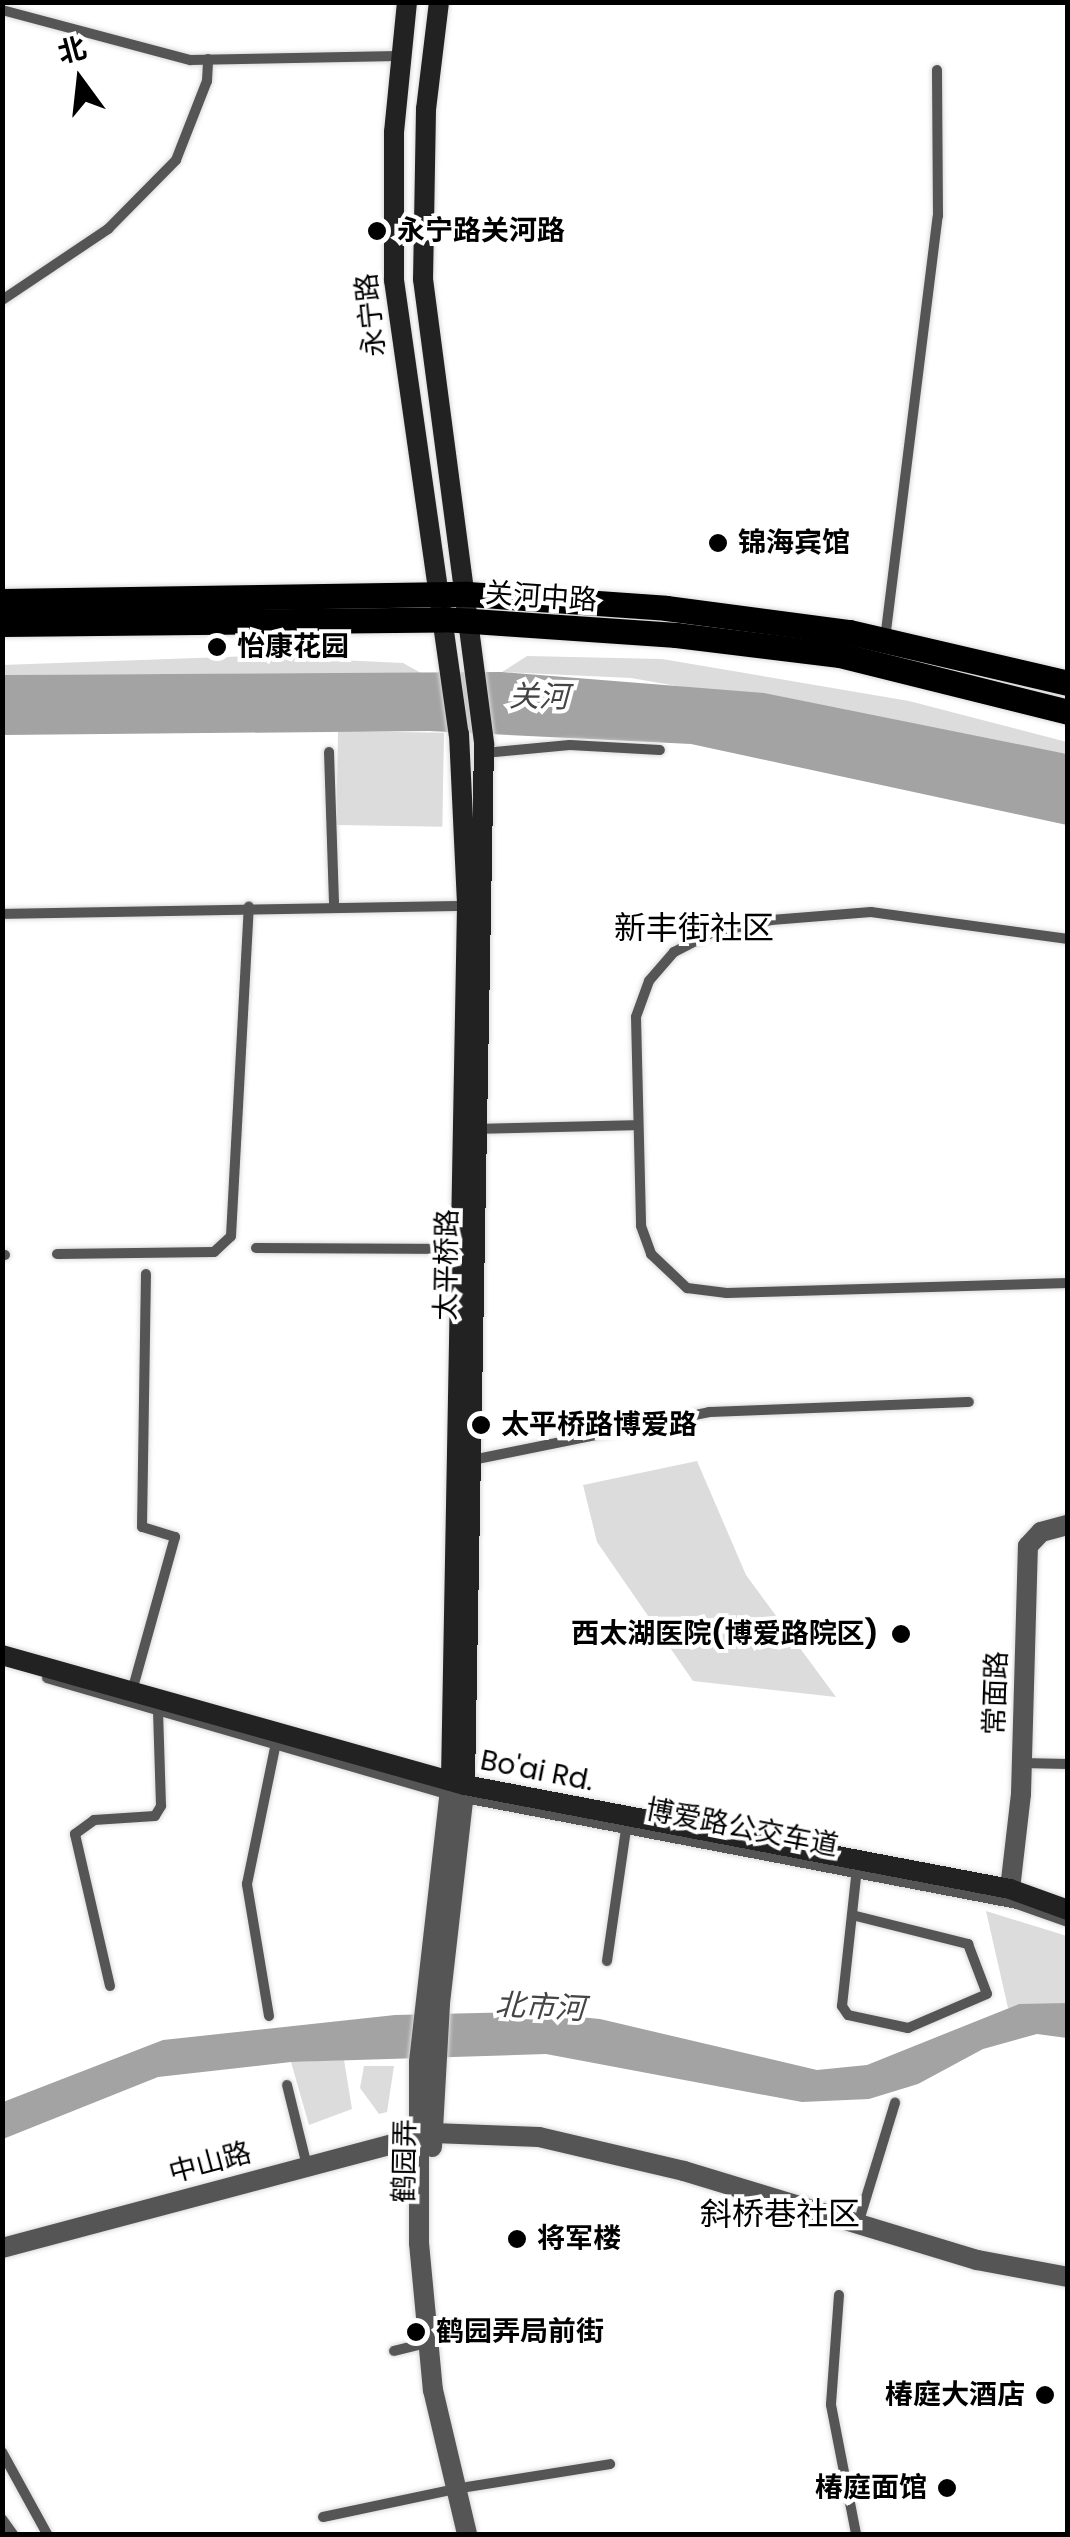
<!DOCTYPE html>
<html>
<head>
<meta charset="utf-8">
<style>
  body { margin:0 }
  #map { position:relative; width:1070px; height:2537px; overflow:hidden; background:#fff; font-family:Poppins,"Noto Sans SC",sans-serif }
  div>[style] { position:absolute }
  .green>* { inset:0; background:#dcdcdc; transform-origin:0 0 }
  .water>* { inset:0; background:#a3a3a3 }
  .roads { filter:drop-shadow(0 0 2px #dbdbdb) drop-shadow(0 0 2px #dbdbdb) }
  .lane>* { height:10px; margin:-5px; padding:0 5px; transform-origin:5px; border-radius:5px; background:#555 }
  .street>* { height:20px; margin:-10px; padding:0 10px; transform-origin:10px; border-radius:10px; background:#555 }
  .secondary>* { height:20px; margin:-10px; padding:0 10px; transform-origin:10px; border-radius:10px; background:#222 }
  .primary>* { height:25px; margin:-12.5px; padding:0 12.5px; transform-origin:12.5px; border-radius:12.5px; background:#000 }
  .dots>* { width:28px; height:28px; translate:-50% -50%; box-sizing:border-box; border:5px solid #fff; border-radius:50% }
  span { translate:-50% -50%; white-space:nowrap; text-align:center; line-height:1.15; -webkit-text-stroke:8px #fff; paint-order:stroke }
  .poi-label { font-size:28px; color:#000; font-weight:700 }
  .left { translate:0 -50%; text-align:left }
  .right { translate:-100% -50%; text-align:right }
  .street-label { font-size:28px; color:#000 }
  .water-label { font-size:30px; color:#444; font-style:italic }
  .quarter-label { font-size:32px; color:#000 }
  .frame { position:absolute; inset:0; border:5px solid #000; pointer-events:none }
  .north { position:absolute; left:30px; top:30px; width:100px; height:100px; -webkit-text-stroke:8px #fff; paint-order:stroke; rotate:345deg; font-size:28px; font-weight:700; line-height:40px; text-align:center; color:#000 }
  .north::after { content:''; display:block; margin:auto; width:35px; height:45px; background:#000; clip-path:polygon(50% 0,100% 100%,50% 72%,0 100%) }
</style>
</head>
<body>
<div id="map">
  <div class="green">
    <i style="clip-path:polygon(252px 656px,403px 663px,421px 673px,3px 675px,2px 665px)"></i>
    <i style="clip-path:polygon(527px 656px,662px 659px,909px 701px,1067px 742px,1067px 754px,631px 678px,502px 672px)"></i>
    <i style="left:338px;top:731px;width:106px;height:94px;rotate:1deg"></i>
    <i style="clip-path:polygon(697px 1461px,746px 1575px,836px 1697px,693px 1681px,597px 1542px,583px 1485px)"></i>
    <i style="clip-path:polygon(986px 1911px,1067px 1936px,1067px 2003px,1008px 2008px)"></i>
    <i style="clip-path:polygon(344px 2060px,352px 2109px,309px 2125px,291px 2062px)"></i>
    <i style="clip-path:polygon(364px 2066px,394px 2066px,387px 2112px,379px 2114px,360px 2088px)"></i>
  </div>
  <div class="water">
    <i style="clip-path:polygon(502px 672px,764px 693px,1067px 754px,1067px 825px,691px 744px,429px 731px,3px 735px,2px 675px)"></i>
    <i style="clip-path:polygon(1067px 2003px,1067px 2038px,1037px 2034px,983px 2049px,918px 2084px,869px 2099px,802px 2102px,546px 2054px,291px 2062px,158px 2077px,3px 2139px,3px 2102px,163px 2040px,395px 2015px,526px 2012px,600px 2019px,817px 2070px,867px 2065px,1019px 2004px)"></i>
  </div>
  <div class="roads">
    <div class="lane">
      <i style="left:2px;top:10px;width:195px;rotate:14.9deg"></i>
      <i style="left:190px;top:60px;width:208px;rotate:-1.1deg"></i>
      <i style="left:2px;top:300px;width:128px;rotate:-33.8deg"></i>
      <i style="left:108px;top:229px;width:97px;rotate:-45.4deg"></i>
      <i style="left:176px;top:160px;width:85px;rotate:-68.6deg"></i>
      <i style="left:207px;top:81px;width:22px;rotate:-87deg"></i>
      <i style="left:885px;top:639px;width:426px;rotate:-82.9deg"></i>
      <i style="left:938px;top:216px;width:146px;rotate:-90.4deg"></i>
      <i style="left:329px;top:752px;width:154px;rotate:88.1deg"></i>
      <i style="left:484px;top:753px;width:86px;rotate:-5.3deg"></i>
      <i style="left:570px;top:745px;width:90px;rotate:3.2deg"></i>
      <i style="left:2px;top:914px;width:464px;rotate:-1deg"></i>
      <i style="left:1068px;top:939px;width:199px;rotate:-172.2deg"></i>
      <i style="left:871px;top:912px;width:100px;rotate:175.4deg"></i>
      <i style="left:771px;top:920px;width:61px;rotate:167.8deg"></i>
      <i style="left:711px;top:933px;width:42px;rotate:152.8deg"></i>
      <i style="left:674px;top:952px;width:38px;rotate:131deg"></i>
      <i style="left:649px;top:981px;width:38px;rotate:110deg"></i>
      <i style="left:636px;top:1017px;width:209px;rotate:88.6deg"></i>
      <i style="left:641px;top:1226px;width:30px;rotate:70deg"></i>
      <i style="left:651px;top:1254px;width:50px;rotate:43.4deg"></i>
      <i style="left:687px;top:1288px;width:40px;rotate:7.1deg"></i>
      <i style="left:727px;top:1293px;width:341px;rotate:-1.7deg"></i>
      <i style="left:478px;top:1129px;width:160px;rotate:-1.4deg"></i>
      <i style="left:256px;top:1248px;width:204px;rotate:0.3deg"></i>
      <i style="left:57px;top:1254px;width:157px;rotate:-0.7deg"></i>
      <i style="left:214px;top:1252px;width:23px;rotate:-43deg"></i>
      <i style="left:231px;top:1236px;width:330px;rotate:-86.9deg"></i>
      <i style="left:2px;top:1255px;width:3px"></i>
      <i style="left:472px;top:1460px;width:242px;rotate:-11.4deg"></i>
      <i style="left:709px;top:1412px;width:260px;rotate:-2.2deg"></i>
      <i style="left:47px;top:1678px;width:419px;rotate:16.2deg"></i>
      <i style="left:449px;top:1795px;width:578px;rotate:10.86deg"></i>
      <i style="left:1017px;top:1904px;width:54px;rotate:19.4deg"></i>
      <i style="left:132px;top:1691px;width:160px;rotate:-74.4deg"></i>
      <i style="left:175px;top:1537px;width:34px;rotate:-163deg"></i>
      <i style="left:142px;top:1527px;width:253px;rotate:-89.1deg"></i>
      <i style="left:1022px;top:1763px;width:46px;rotate:1.2deg"></i>
      <i style="left:852px;top:1915px;width:120px;rotate:14deg"></i>
      <i style="left:968px;top:1944px;width:53px;rotate:69.2deg"></i>
      <i style="left:987px;top:1994px;width:86px;rotate:156.7deg"></i>
      <i style="left:908px;top:2028px;width:61px;rotate:-167.8deg"></i>
      <i style="left:848px;top:2015px;width:11px;rotate:-124deg"></i>
      <i style="left:842px;top:2006px;width:140px;rotate:-83.8deg"></i>
      <i style="left:607px;top:1961px;width:139px;rotate:-81.8deg"></i>
      <i style="left:110px;top:1986px;width:156px;rotate:-103deg"></i>
      <i style="left:75px;top:1834px;width:24px;rotate:-36deg"></i>
      <i style="left:94px;top:1820px;width:61px;rotate:-3.8deg"></i>
      <i style="left:155px;top:1816px;width:12px;rotate:-59deg"></i>
      <i style="left:161px;top:1806px;width:98px;rotate:-91.8deg"></i>
      <i style="left:269px;top:2016px;width:134px;rotate:-99.5deg"></i>
      <i style="left:247px;top:1884px;width:149px;rotate:-78.4deg"></i>
      <i style="left:287px;top:2085px;width:83px;rotate:76.1deg"></i>
      <i style="left:858px;top:2224px;width:127px;rotate:-73deg"></i>
      <i style="left:839px;top:2295px;width:110px;rotate:94.2deg"></i>
      <i style="left:831px;top:2405px;width:131px;rotate:79deg"></i>
      <i style="left:394px;top:2351px;width:34px;rotate:-14deg"></i>
      <i style="left:2px;top:2452px;width:94px;rotate:61.2deg"></i>
      <i style="left:467px;top:2487px;width:145px;rotate:-9.1deg"></i>
      <i style="left:323px;top:2517px;width:136px;rotate:-11.9deg"></i>
      <i style="left:2px;top:2519px;width:19px;rotate:54deg"></i>
    </div>
    <div class="street">
      <i style="left:451px;top:1781px;width:283px;rotate:96.5deg"></i>
      <i style="left:419px;top:2062px;width:181px;rotate:90deg"></i>
      <i style="left:419px;top:2243px;width:148px;rotate:84.6deg"></i>
      <i style="left:433px;top:2390px;width:148px;rotate:76.7deg"></i>
      <i style="left:1010px;top:1889px;width:96px;rotate:-83.4deg"></i>
      <i style="left:1021px;top:1794px;width:248px;rotate:-88.4deg"></i>
      <i style="left:1028px;top:1546px;width:19px;rotate:-47deg"></i>
      <i style="left:1041px;top:1532px;width:28px;rotate:-15deg"></i>
      <i style="left:432px;top:2147px;width:144px;rotate:-86.8deg"></i>
      <i style="left:440px;top:2003px;width:219px;rotate:-83.5deg"></i>
      <i style="left:2px;top:2248px;width:446px;rotate:-14.9deg"></i>
      <i style="left:433px;top:2133px;width:106px;rotate:2.2deg"></i>
      <i style="left:539px;top:2137px;width:149px;rotate:13.2deg"></i>
      <i style="left:684px;top:2171px;width:306px;rotate:16.9deg"></i>
      <i style="left:977px;top:2260px;width:93px;rotate:10.6deg"></i>
    </div>
    <div class="secondary">
      <i style="left:407px;top:2px;width:131px;rotate:95.7deg"></i>
      <i style="left:394px;top:132px;width:148px;rotate:90deg"></i>
      <i style="left:394px;top:280px;width:459px;rotate:81.9deg"></i>
      <i style="left:459px;top:734px;width:172px;rotate:87.3deg"></i>
      <i style="left:467px;top:906px;width:875px;rotate:91.05deg"></i>
      <i style="left:439px;top:2px;width:108px;rotate:96.9deg"></i>
      <i style="left:426px;top:109px;width:170px;rotate:91deg"></i>
      <i style="left:423px;top:279px;width:470px;rotate:82.5deg"></i>
      <i style="left:484px;top:745px;width:1040px;rotate:91.05deg"></i>
      <i style="left:2px;top:1655px;width:481px;rotate:15.7deg"></i>
      <i style="left:465px;top:1785px;width:555px;rotate:10.8deg"></i>
      <i style="left:1010px;top:1889px;width:62px;rotate:19.9deg"></i>
    </div>
    <div class="primary">
      <i style="left:2px;top:601px;width:466px;rotate:-0.9deg"></i>
      <i style="left:468px;top:594px;width:198px;rotate:4deg"></i>
      <i style="left:666px;top:608px;width:185px;rotate:7.5deg"></i>
      <i style="left:849px;top:632px;width:225px;rotate:13.1deg"></i>
      <i style="left:2px;top:624px;width:441px;rotate:-0.6deg"></i>
      <i style="left:443px;top:619px;width:234px;rotate:3.9deg"></i>
      <i style="left:676px;top:635px;width:165px;rotate:7deg"></i>
      <i style="left:840px;top:655px;width:235px;rotate:14deg"></i>
    </div>
  </div>
  <div class="dots">
    <i style="left:377px;top:231px;background:#000"></i>
    <i style="left:718px;top:543px;background:#000"></i>
    <i style="left:217px;top:647px;background:#000"></i>
    <i style="left:481px;top:1425px;background:#000"></i>
    <i style="left:901px;top:1634px;background:#000"></i>
    <i style="left:517px;top:2239px;background:#000"></i>
    <i style="left:416px;top:2332px;background:#000"></i>
    <i style="left:1045px;top:2395px;background:#000"></i>
    <i style="left:947px;top:2488px;background:#000"></i>
  </div>
  <div class="poi-label">
    <span class="left" style="left:397px;top:231px">永宁路关河路</span>
    <span class="left" style="left:738px;top:543px">锦海宾馆</span>
    <span class="left" style="left:237px;top:647px">怡康花园</span>
    <span class="left" style="left:501px;top:1425px">太平桥路博爱路</span>
    <span class="right" style="left:878px;top:1634px">西太湖医院(博爱路院区)</span>
    <span class="left" style="left:537px;top:2239px">将军楼</span>
    <span class="left" style="left:436px;top:2332px">鹤园弄局前街</span>
    <span class="right" style="left:1025px;top:2395px">椿庭大酒店</span>
    <span class="right" style="left:927px;top:2488px">椿庭面馆</span>
  </div>
  <div class="street-label">
    <span style="left:371px;top:315px;rotate:-96deg">永宁路</span>
    <span style="left:541px;top:597px;rotate:4deg">关河中路</span>
    <span style="left:447px;top:1265px;rotate:-89deg">太平桥路</span>
    <span style="left:996px;top:1693px;rotate:-88deg">常面路</span>
    <span style="left:537px;top:1771px;rotate:11deg">Bo'ai Rd.</span>
    <span style="left:742px;top:1828px;rotate:11deg">博爱路公交车道</span>
    <span style="left:405px;top:2161px;rotate:-89deg">鹤园弄</span>
    <span style="left:210px;top:2163px;rotate:-15deg">中山路</span>
  </div>
  <div class="water-label">
    <span style="left:539px;top:697px;rotate:1deg">关河</span>
    <span style="left:540px;top:2007px;rotate:3deg">北市河</span>
  </div>
  <div class="quarter-label">
    <span style="left:694px;top:928px">新丰街社区</span>
    <span style="left:780px;top:2214px">斜桥巷社区</span>
  </div>
  <div class="frame"></div>
  <div class="north">北</div>
</div>
</body>
</html>
